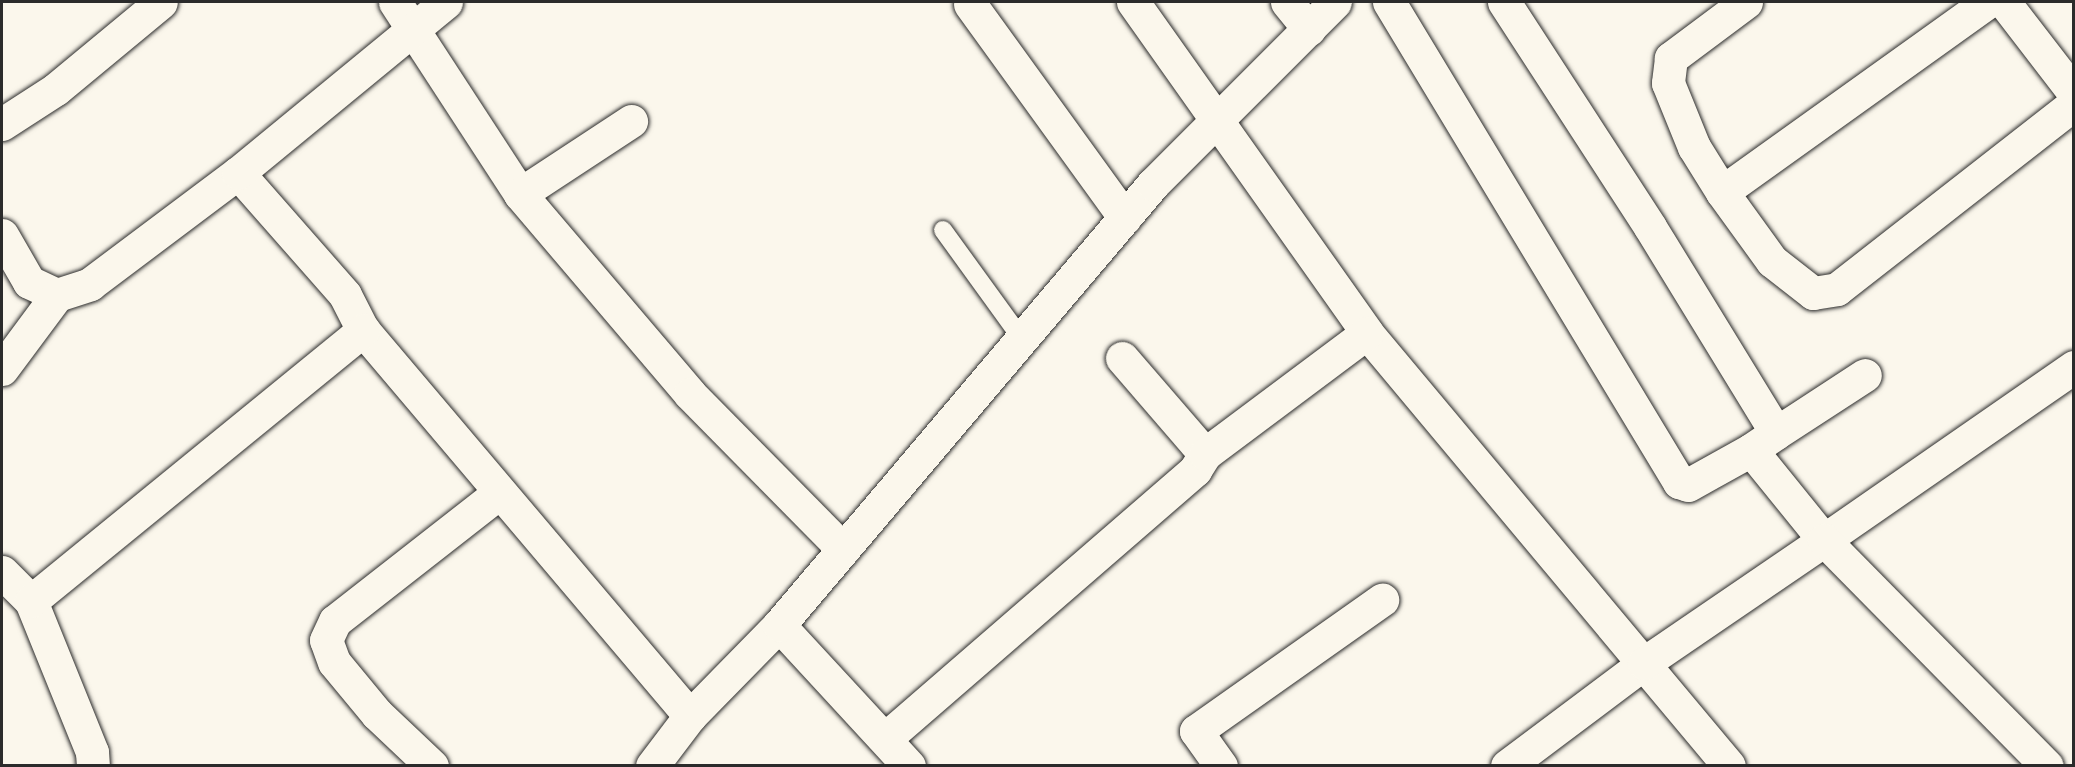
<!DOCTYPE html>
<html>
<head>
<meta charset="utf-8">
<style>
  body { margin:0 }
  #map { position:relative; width:2075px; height:767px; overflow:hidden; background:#fbf7ec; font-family:"Playpen Sans",sans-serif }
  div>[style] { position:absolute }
  .roads { filter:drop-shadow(0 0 2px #2b2b2b) drop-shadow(0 0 2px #2b2b2b) }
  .service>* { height:18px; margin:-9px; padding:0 9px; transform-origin:9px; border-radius:9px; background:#fbf7ec }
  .minor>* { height:33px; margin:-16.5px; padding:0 16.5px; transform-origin:16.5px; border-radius:16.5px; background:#fbf7ec }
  span { translate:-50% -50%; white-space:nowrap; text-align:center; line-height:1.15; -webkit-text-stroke:4.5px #fbf7ec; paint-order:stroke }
  .frame { position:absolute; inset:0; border:3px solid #2b2b2b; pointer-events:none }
</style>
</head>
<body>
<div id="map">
  <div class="roads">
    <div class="service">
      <i style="left:943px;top:230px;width:135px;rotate:54.1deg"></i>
    </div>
    <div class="minor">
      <i style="left:395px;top:2px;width:229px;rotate:56.9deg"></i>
      <i style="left:520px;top:194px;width:262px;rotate:49.6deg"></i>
      <i style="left:690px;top:394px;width:218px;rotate:45.4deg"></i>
      <i style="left:1133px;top:2px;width:405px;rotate:54.7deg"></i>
      <i style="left:1367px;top:333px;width:564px;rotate:50.1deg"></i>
      <i style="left:1287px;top:2px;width:35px;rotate:51deg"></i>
      <i style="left:1389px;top:2px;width:561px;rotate:58.86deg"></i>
      <i style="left:1679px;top:482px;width:9px;rotate:18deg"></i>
      <i style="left:1688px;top:485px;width:72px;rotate:-29.1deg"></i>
      <i style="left:1504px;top:2px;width:268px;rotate:57deg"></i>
      <i style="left:1650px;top:227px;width:241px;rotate:58.5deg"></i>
      <i style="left:1776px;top:433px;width:30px;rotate:146deg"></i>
      <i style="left:1751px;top:450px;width:116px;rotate:51deg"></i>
      <i style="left:1824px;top:540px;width:304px;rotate:-34.7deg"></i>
      <i style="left:1746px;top:2px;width:94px;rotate:143.3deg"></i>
      <i style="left:1671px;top:58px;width:25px;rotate:97deg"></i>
      <i style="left:1668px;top:83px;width:69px;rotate:67.9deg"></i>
      <i style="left:1694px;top:147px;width:53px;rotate:58.1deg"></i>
      <i style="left:1722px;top:192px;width:85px;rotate:54.1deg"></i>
      <i style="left:1772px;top:261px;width:52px;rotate:38deg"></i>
      <i style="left:1813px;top:293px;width:24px;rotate:-9deg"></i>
      <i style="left:1837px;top:289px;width:301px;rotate:-38deg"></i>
      <i style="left:2004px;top:2px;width:115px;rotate:52.4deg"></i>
      <i style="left:970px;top:4px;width:264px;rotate:54.1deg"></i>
      <i style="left:2px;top:124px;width:64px;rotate:-32.9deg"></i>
      <i style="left:56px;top:89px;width:136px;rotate:-39.6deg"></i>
      <i style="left:238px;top:173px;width:162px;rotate:48.7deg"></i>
      <i style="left:345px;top:295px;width:39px;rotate:63deg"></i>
      <i style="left:363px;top:330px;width:506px;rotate:49.73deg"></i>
      <i style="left:1722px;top:192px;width:326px;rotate:-35.6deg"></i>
      <i style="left:520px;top:194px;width:133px;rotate:-33.3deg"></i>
      <i style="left:2px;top:235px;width:54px;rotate:60.1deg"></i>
      <i style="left:29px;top:282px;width:31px;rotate:25deg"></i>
      <i style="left:57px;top:295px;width:35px;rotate:-18deg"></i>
      <i style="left:90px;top:284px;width:185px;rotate:-36.9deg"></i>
      <i style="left:238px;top:173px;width:269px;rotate:-39.4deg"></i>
      <i style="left:1122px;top:358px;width:127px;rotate:49.2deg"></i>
      <i style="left:2px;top:369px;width:92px;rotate:-53.4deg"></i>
      <i style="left:1776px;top:433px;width:106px;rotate:-33.1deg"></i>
      <i style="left:2px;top:572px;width:41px;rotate:45deg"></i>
      <i style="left:31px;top:601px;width:163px;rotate:68deg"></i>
      <i style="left:92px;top:752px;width:14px;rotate:86deg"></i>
      <i style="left:31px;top:601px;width:429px;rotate:-39.2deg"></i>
      <i style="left:887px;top:737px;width:408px;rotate:-40.9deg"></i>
      <i style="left:1195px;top:470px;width:19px;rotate:-58deg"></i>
      <i style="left:1205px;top:454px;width:202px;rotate:-36.8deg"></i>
      <i style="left:432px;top:766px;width:76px;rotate:-136.6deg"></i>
      <i style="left:377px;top:714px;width:67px;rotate:-129.6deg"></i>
      <i style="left:334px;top:662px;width:23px;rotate:-110deg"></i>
      <i style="left:326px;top:640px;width:21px;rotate:-65deg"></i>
      <i style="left:335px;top:621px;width:209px;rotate:-38deg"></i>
      <i style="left:652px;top:766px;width:63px;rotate:-52.8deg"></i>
      <i style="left:690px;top:716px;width:127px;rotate:-45.6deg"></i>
      <i style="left:909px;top:766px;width:192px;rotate:-132.7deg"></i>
      <i style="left:779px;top:625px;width:578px;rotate:-49.7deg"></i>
      <i style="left:1153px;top:184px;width:257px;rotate:-45deg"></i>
      <i style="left:1221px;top:766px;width:43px;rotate:-125.5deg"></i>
      <i style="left:1196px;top:731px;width:228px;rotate:-35.2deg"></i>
      <i style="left:1507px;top:766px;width:171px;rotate:-36.9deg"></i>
      <i style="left:1644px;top:663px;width:218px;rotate:-34.3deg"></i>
      <i style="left:1824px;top:540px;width:317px;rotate:45.4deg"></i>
    </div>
  </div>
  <div class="frame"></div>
</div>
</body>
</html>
